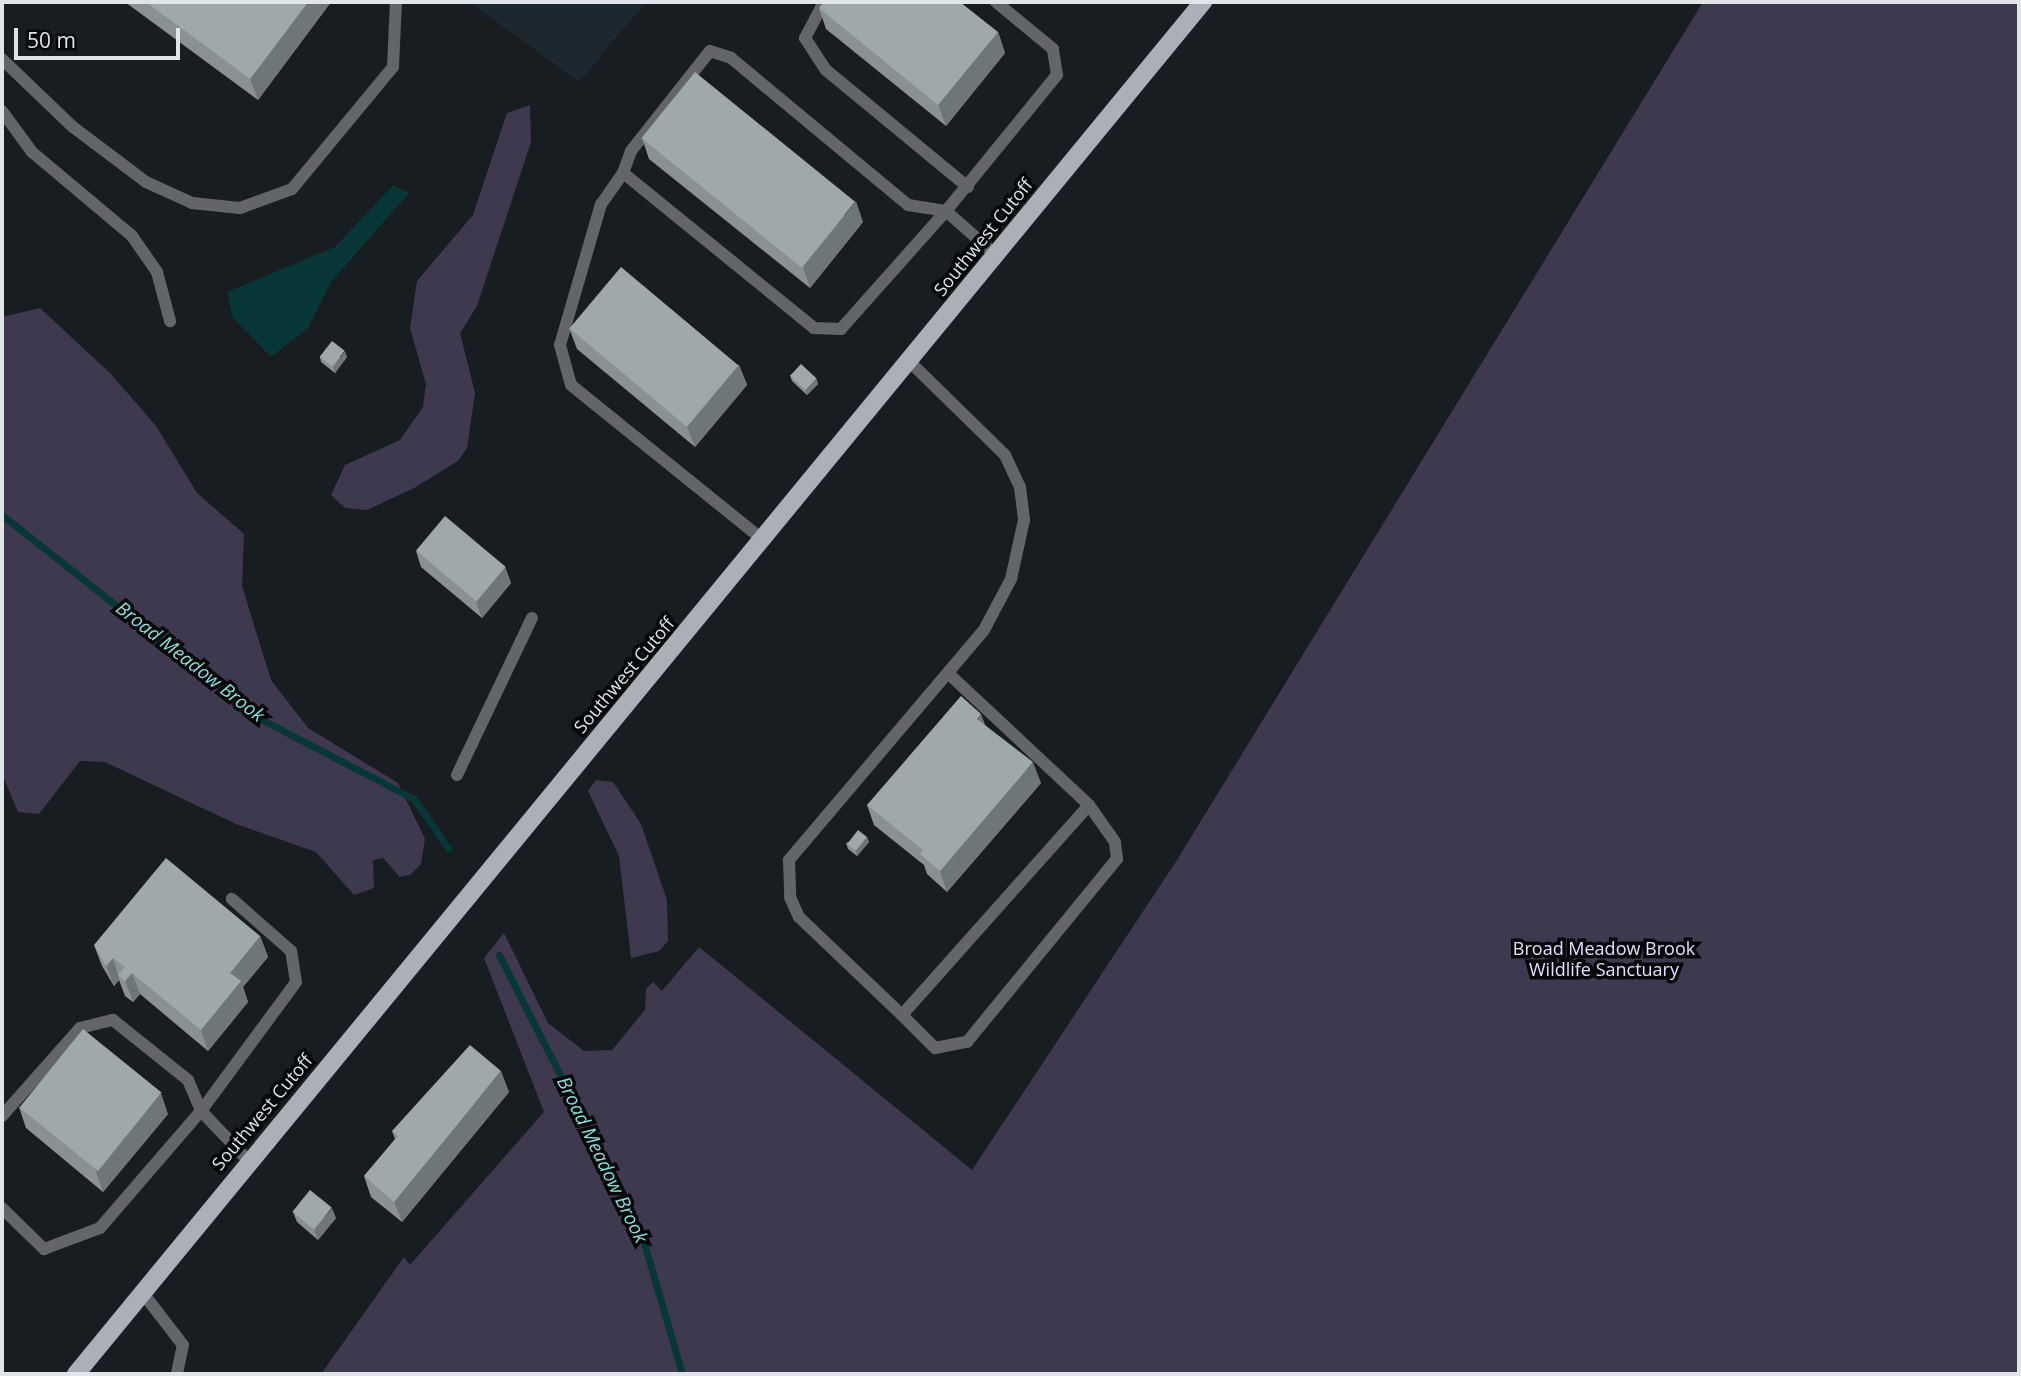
<!DOCTYPE html>
<html>
<head>
<meta charset="utf-8">
<style>
  body { margin:0 }
  #map { position:relative; width:2021px; height:1376px; overflow:hidden; background:#181d21; font-family:"Open Sans",sans-serif }
  div>[style] { position:absolute }
  .built>* { inset:0; background:#1d2730 }
  .green>* { inset:0; background:#3f394f }
  .water>* { inset:0; background:#093636 }
  .stream>* { height:7px; margin:-3.5px; padding:0 3.5px; transform-origin:3.5px; border-radius:3.5px; background:#093636 }
  .service>* { height:12px; margin:-6px; padding:0 6px; transform-origin:6px; border-radius:6px; background:#646568 }
  .primary>* { height:18px; margin:-9px; padding:0 9px; transform-origin:9px; border-radius:9px; background:#adafb6 }
  .wall>* { inset:0; background:#899194 }
  .shaded-wall>* { inset:0; background:#6f7678 }
  .building>* { inset:0; background:#9fa9ac; transform-origin:0 0 }
  span { translate:-50% -50%; white-space:nowrap; text-align:center; line-height:1.15; -webkit-text-stroke:7px #050709; paint-order:stroke }
  .street-label { font-size:18px; color:#e1e4e8 }
  .park-label { font-size:18px; color:#e6ddff }
  .water-label { font-size:19px; color:#8fdddb; font-style:italic }
  .frame { position:absolute; inset:0; border:4px solid #e1e4e8; pointer-events:none }
  .scale { position:absolute; left:14px; top:28px; width:166px; height:32px; box-sizing:border-box; border:4px solid #e1e4e8; border-top:0; padding-left:9px; font-size:21px; line-height:24px; white-space:nowrap; color:#e1e4e8; -webkit-text-stroke:5px #050709; paint-order:stroke }
</style>
</head>
<body>
<div id="map">
  <div class="built">
    <i style="clip-path:polygon(469px 2px,646px 2px,579px 82px)"></i>
  </div>
  <div class="green">
    <i style="clip-path:polygon(1703px 2px,2019px 2px,2019px 1374px,321px 1374px,404px 1257px,410px 1265px,544px 1112px,484px 958px,504px 933px,548px 1023px,584px 1051px,612px 1050px,645px 1010px,646px 989px,653px 982px,662px 991px,699px 947px,972px 1170px,1177px 860px)"></i>
    <i style="clip-path:polygon(530px 105px,531px 142px,477px 306px,460px 333px,475px 393px,467px 448px,458px 461px,414px 488px,367px 510px,345px 508px,331px 495px,345px 465px,400px 440px,423px 407px,426px 384px,410px 328px,417px 281px,473px 215px,507px 113px)"></i>
    <i style="clip-path:polygon(40px 308px,111px 374px,156px 426px,197px 493px,244px 534px,242px 586px,271px 680px,308px 728px,398px 783px,425px 839px,421px 864px,410px 875px,400px 877px,383px 858px,373px 860px,374px 888px,354px 895px,316px 852px,236px 824px,105px 762px,80px 761px,39px 814px,18px 812px,2px 774px,2px 317px)"></i>
    <i style="clip-path:polygon(596px 780px,613px 782px,641px 824px,667px 900px,668px 941px,659px 951px,631px 958px,619px 856px,588px 791px)"></i>
  </div>
  <div class="water">
    <i style="clip-path:polygon(393px 185px,409px 193px,331px 282px,308px 328px,271px 357px,233px 318px,227px 292px,335px 247px)"></i>
  </div>
  <div class="stream">
    <i style="left:2px;top:515px;width:325px;rotate:38.4deg"></i>
    <i style="left:257px;top:717px;width:177px;rotate:27.6deg"></i>
    <i style="left:414px;top:799px;width:60px;rotate:55.2deg"></i>
    <i style="left:499px;top:955px;width:315px;rotate:63deg"></i>
    <i style="left:642px;top:1236px;width:144px;rotate:73.8deg"></i>
  </div>
  <div class="service">
    <i style="left:824px;top:2px;width:41px;rotate:117.8deg"></i>
    <i style="left:805px;top:38px;width:38px;rotate:57deg"></i>
    <i style="left:826px;top:70px;width:184px;rotate:39.5deg"></i>
    <i style="left:2px;top:59px;width:98px;rotate:43.8deg"></i>
    <i style="left:73px;top:127px;width:91px;rotate:37deg"></i>
    <i style="left:146px;top:182px;width:51px;rotate:24.5deg"></i>
    <i style="left:192px;top:203px;width:48px;rotate:5.9deg"></i>
    <i style="left:240px;top:208px;width:55px;rotate:-20.1deg"></i>
    <i style="left:292px;top:189px;width:158px;rotate:-50.4deg"></i>
    <i style="left:393px;top:67px;width:65px;rotate:-87.4deg"></i>
    <i style="left:2px;top:111px;width:51px;rotate:53.8deg"></i>
    <i style="left:32px;top:152px;width:131px;rotate:40deg"></i>
    <i style="left:132px;top:236px;width:44px;rotate:55.2deg"></i>
    <i style="left:157px;top:272px;width:51px;rotate:75.1deg"></i>
    <i style="left:623px;top:173px;width:38px;rotate:125deg"></i>
    <i style="left:601px;top:204px;width:147px;rotate:106.2deg"></i>
    <i style="left:560px;top:345px;width:41px;rotate:74.6deg"></i>
    <i style="left:571px;top:385px;width:247px;rotate:38.9deg"></i>
    <i style="left:996px;top:255px;width:67px;rotate:-138.7deg"></i>
    <i style="left:946px;top:211px;width:158px;rotate:131.7deg"></i>
    <i style="left:841px;top:329px;width:27px;rotate:-178deg"></i>
    <i style="left:814px;top:328px;width:246px;rotate:-140.9deg"></i>
    <i style="left:623px;top:173px;width:23px;rotate:-70deg"></i>
    <i style="left:631px;top:151px;width:127px;rotate:-51.7deg"></i>
    <i style="left:710px;top:51px;width:22px;rotate:18deg"></i>
    <i style="left:731px;top:58px;width:230px;rotate:39.7deg"></i>
    <i style="left:908px;top:205px;width:38px;rotate:9deg"></i>
    <i style="left:946px;top:211px;width:176px;rotate:-50.8deg"></i>
    <i style="left:1057px;top:75px;width:26px;rotate:-99deg"></i>
    <i style="left:1053px;top:49px;width:74px;rotate:-140.5deg"></i>
    <i style="left:910px;top:362px;width:133px;rotate:44.4deg"></i>
    <i style="left:1005px;top:455px;width:35px;rotate:65deg"></i>
    <i style="left:1020px;top:487px;width:33px;rotate:83deg"></i>
    <i style="left:1024px;top:520px;width:60px;rotate:102.4deg"></i>
    <i style="left:1011px;top:579px;width:58px;rotate:117.9deg"></i>
    <i style="left:984px;top:630px;width:302px;rotate:130.3deg"></i>
    <i style="left:789px;top:860px;width:37px;rotate:88deg"></i>
    <i style="left:790px;top:897px;width:22px;rotate:66deg"></i>
    <i style="left:799px;top:917px;width:142px;rotate:43.6deg"></i>
    <i style="left:902px;top:1015px;width:281px;rotate:-48.3deg"></i>
    <i style="left:1089px;top:805px;width:192px;rotate:-136.9deg"></i>
    <i style="left:457px;top:775px;width:174px;rotate:-64.5deg"></i>
    <i style="left:902px;top:1015px;width:47px;rotate:45deg"></i>
    <i style="left:935px;top:1048px;width:33px;rotate:-11deg"></i>
    <i style="left:967px;top:1042px;width:237px;rotate:-50.7deg"></i>
    <i style="left:1117px;top:859px;width:17px;rotate:-97deg"></i>
    <i style="left:1115px;top:842px;width:45px;rotate:-125.1deg"></i>
    <i style="left:2px;top:1116px;width:118px;rotate:-48.4deg"></i>
    <i style="left:80px;top:1028px;width:34px;rotate:-14deg"></i>
    <i style="left:113px;top:1020px;width:96px;rotate:38.7deg"></i>
    <i style="left:188px;top:1080px;width:34px;rotate:67deg"></i>
    <i style="left:201px;top:1111px;width:69px;rotate:46.2deg"></i>
    <i style="left:2px;top:1208px;width:59px;rotate:44.3deg"></i>
    <i style="left:44px;top:1249px;width:60px;rotate:-20.6deg"></i>
    <i style="left:100px;top:1228px;width:155px;rotate:-49.2deg"></i>
    <i style="left:201px;top:1111px;width:160px;rotate:-53.6deg"></i>
    <i style="left:296px;top:982px;width:31px;rotate:-99deg"></i>
    <i style="left:291px;top:951px;width:79px;rotate:-138.6deg"></i>
    <i style="left:142px;top:1292px;width:67px;rotate:52.3deg"></i>
    <i style="left:183px;top:1345px;width:30px;rotate:102deg"></i>
  </div>
  <div class="primary">
    <i style="left:76px;top:1374px;width:1776px;rotate:-50.6deg"></i>
  </div>
  <div class="wall">
    <i style="clip-path:polygon(125px 2px,331px 2px,258px 100px)"></i>
    <i style="clip-path:polygon(819px 8px,998px 32px,1005px 53px,946px 126px,826px 29px)"></i>
    <i style="clip-path:polygon(642px 138px,863px 222px,810px 288px,649px 159px)"></i>
    <i style="clip-path:polygon(569px 328px,739px 365px,747px 385px,695px 447px,577px 349px)"></i>
    <i style="clip-path:polygon(320px 357px,347px 357px,335px 373px,321px 362px)"></i>
    <i style="clip-path:polygon(790px 375px,816px 378px,818px 384px,807px 395px,792px 381px)"></i>
    <i style="clip-path:polygon(416px 551px,505px 567px,511px 583px,482px 618px,421px 567px)"></i>
    <i style="clip-path:polygon(985px 725px,1041px 783px,947px 892px,927px 874px,924px 865px,874px 825px,867px 805px)"></i>
    <i style="clip-path:polygon(867px 837px,869px 842px,857px 856px,848px 849px,846px 843px)"></i>
    <i style="clip-path:polygon(260px 936px,268px 957px,243px 987px,248px 1002px,208px 1051px,140px 994px,133px 1002px,125px 996px,119px 980px,114px 986px,102px 966px,94px 945px)"></i>
    <i style="clip-path:polygon(509px 1092px,402px 1222px,371px 1197px,364px 1176px,395px 1139px,392px 1131px)"></i>
    <i style="clip-path:polygon(19px 1107px,168px 1114px,103px 1192px,26px 1128px)"></i>
    <i style="clip-path:polygon(293px 1212px,336px 1218px,318px 1240px,297px 1222px)"></i>
  </div>
  <div class="shaded-wall">
    <i style="clip-path:polygon(308px 2px,331px 2px,258px 100px,250px 79px)"></i>
    <i style="clip-path:polygon(998px 32px,1005px 53px,946px 126px,938px 105px)"></i>
    <i style="clip-path:polygon(856px 201px,863px 222px,810px 288px,803px 267px)"></i>
    <i style="clip-path:polygon(345px 351px,347px 357px,335px 373px,333px 367px)"></i>
    <i style="clip-path:polygon(739px 365px,747px 385px,695px 447px,687px 427px)"></i>
    <i style="clip-path:polygon(816px 378px,818px 384px,807px 395px,805px 390px)"></i>
    <i style="clip-path:polygon(505px 567px,511px 583px,482px 618px,476px 602px)"></i>
    <i style="clip-path:polygon(981px 714px,989px 735px,977px 719px)"></i>
    <i style="clip-path:polygon(1033px 762px,1041px 783px,947px 892px,940px 871px)"></i>
    <i style="clip-path:polygon(867px 837px,869px 842px,857px 856px,855px 850px)"></i>
    <i style="clip-path:polygon(260px 936px,268px 957px,243px 987px,248px 1002px,208px 1051px,201px 1030px,230px 973px)"></i>
    <i style="clip-path:polygon(113px 958px,119px 977px,118px 975px,119px 980px,114px 986px,106px 966px)"></i>
    <i style="clip-path:polygon(132px 973px,140px 994px,133px 1002px,125px 981px)"></i>
    <i style="clip-path:polygon(501px 1071px,509px 1092px,402px 1222px,394px 1202px)"></i>
    <i style="clip-path:polygon(161px 1093px,168px 1114px,103px 1192px,96px 1171px)"></i>
    <i style="clip-path:polygon(332px 1208px,336px 1218px,318px 1240px,314px 1229px)"></i>
  </div>
  <div class="building">
    <i style="clip-path:polygon(146px 2px,308px 2px,250px 79px)"></i>
    <i style="clip-path:polygon(824px 2px,960px 2px,998px 32px,938px 105px,819px 8px)"></i>
    <i style="left:695px;top:72px;width:206px;height:85px;rotate:39deg"></i>
    <i style="left:621px;top:267px;width:153px;height:80px;rotate:40deg"></i>
    <i style="left:332px;top:341px;width:16px;height:20px;rotate:38deg"></i>
    <i style="left:801px;top:364px;width:21px;height:16px;rotate:43deg"></i>
    <i style="left:445px;top:516px;width:79px;height:45px;rotate:40deg"></i>
    <i style="clip-path:polygon(961px 696px,981px 714px,977px 719px,1033px 762px,940px 871px,920px 854px,923px 850px,867px 805px)"></i>
    <i style="left:858px;top:830px;width:11px;height:18px;rotate:38deg"></i>
    <i style="clip-path:polygon(166px 858px,260px 936px,230px 973px,241px 981px,201px 1030px,132px 973px,125px 981px,118px 975px,125px 967px,113px 958px,106px 966px,94px 945px)"></i>
    <i style="left:83px;top:1029px;width:101px;height:101px;rotate:39deg"></i>
    <i style="clip-path:polygon(470px 1045px,501px 1071px,394px 1202px,364px 1176px,398px 1136px,392px 1131px)"></i>
    <i style="left:310px;top:1190px;width:28px;height:28px;rotate:39deg"></i>
  </div>
  <div class="street-label">
    <span style="left:983px;top:237px;rotate:-51deg">Southwest Cutoff</span>
    <span style="left:624px;top:675px;rotate:-50deg">Southwest Cutoff</span>
    <span style="left:262px;top:1112px;rotate:-50deg">Southwest Cutoff</span>
  </div>
  <div class="park-label">
    <span style="left:1604px;top:959px">Broad Meadow Brook<br>Wildlife Sanctuary</span>
  </div>
  <div class="water-label">
    <span style="left:190px;top:662px;rotate:38deg">Broad Meadow Brook</span>
    <span style="left:602px;top:1160px;rotate:64deg">Broad Meadow Brook</span>
  </div>
  <div class="frame"></div>
  <div class="scale">50 m</div>
</div>
</body>
</html>
